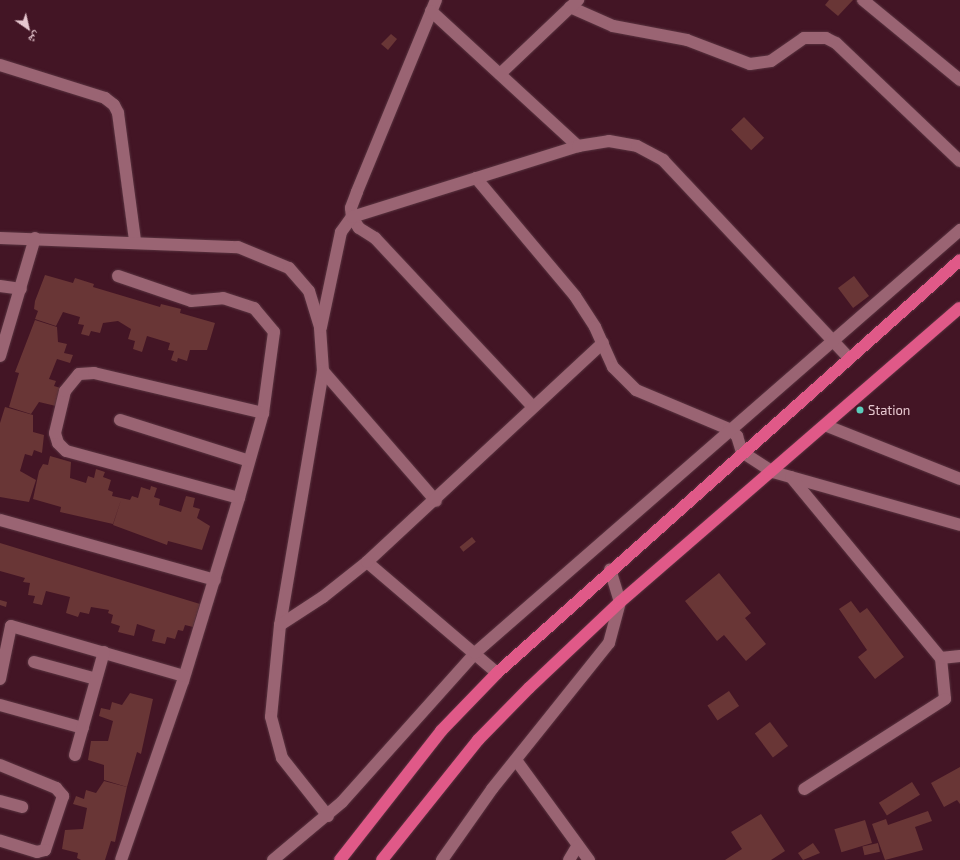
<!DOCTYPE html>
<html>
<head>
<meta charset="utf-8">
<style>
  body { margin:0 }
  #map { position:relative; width:960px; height:860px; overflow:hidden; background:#431525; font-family:"Exo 2","Noto Naskh Arabic",sans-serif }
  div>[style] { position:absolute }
  .building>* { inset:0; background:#693636; transform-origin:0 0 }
  .roads { filter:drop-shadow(0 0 1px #593440) drop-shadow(0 0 1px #593440) }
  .minor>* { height:12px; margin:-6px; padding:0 6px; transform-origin:6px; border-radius:6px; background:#9a6473 }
  .highway>* { height:12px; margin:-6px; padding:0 6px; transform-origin:6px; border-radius:6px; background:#e05988 }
  .dots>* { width:11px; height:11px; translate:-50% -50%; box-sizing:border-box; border:2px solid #431525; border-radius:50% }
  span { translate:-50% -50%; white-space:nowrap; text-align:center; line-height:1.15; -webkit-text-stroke:3px #431525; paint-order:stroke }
  .poi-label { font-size:13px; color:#e7c8d0 }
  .left { translate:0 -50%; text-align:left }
  .north { position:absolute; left:8px; top:8px; width:40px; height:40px; -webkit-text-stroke:3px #431525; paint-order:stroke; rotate:146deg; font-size:11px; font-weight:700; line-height:16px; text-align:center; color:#e7c8d0 }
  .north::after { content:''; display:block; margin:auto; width:14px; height:18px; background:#e7c8d0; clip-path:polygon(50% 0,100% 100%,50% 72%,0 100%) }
</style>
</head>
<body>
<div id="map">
  <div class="building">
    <i style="clip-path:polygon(829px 0,853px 0,838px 16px,825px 5px)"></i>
    <i style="clip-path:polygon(391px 34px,397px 39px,388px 50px,381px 44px)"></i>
    <i style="left:744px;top:117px;width:29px;height:18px;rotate:46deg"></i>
    <i style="clip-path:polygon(45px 275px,73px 283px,75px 278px,94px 284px,93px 287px,160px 307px,161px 304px,181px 309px,180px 313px,215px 323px,207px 350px,190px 350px,187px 361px,178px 358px,177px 362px,171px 360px,174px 351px,168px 350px,170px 343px,147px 336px,142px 352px,133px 349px,135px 341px,128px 339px,131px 329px,118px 321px,103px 323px,100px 333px,91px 331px,89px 336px,81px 334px,84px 325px,78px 324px,80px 317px,63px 312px,56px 326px,35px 319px,38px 311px,34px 309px,35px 301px)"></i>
    <i style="left:854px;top:276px;width:25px;height:20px;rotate:53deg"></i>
    <i style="clip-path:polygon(35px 320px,57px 327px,58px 342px,67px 344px,64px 353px,73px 355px,70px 363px,57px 359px,49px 379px,56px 381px,54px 386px,64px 389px,56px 406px,39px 402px,31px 414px,9px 407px,19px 373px,15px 372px)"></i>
    <i style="clip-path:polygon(5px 407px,33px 415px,33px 432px,44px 435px,42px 453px,34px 450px,32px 456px,25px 454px,20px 471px,36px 480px,29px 502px,0 497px,0 423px)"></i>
    <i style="clip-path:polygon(50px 456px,71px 462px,70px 478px,86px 483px,88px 476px,94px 478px,96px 469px,105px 472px,103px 477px,111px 480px,108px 490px,113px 492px,112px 496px,130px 500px,132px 496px,138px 498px,141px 487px,150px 490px,151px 486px,157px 488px,154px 497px,160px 499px,159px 505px,181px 512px,186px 496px,195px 498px,193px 507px,200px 509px,197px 518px,210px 526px,202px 550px,168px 541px,167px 545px,113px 525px,121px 500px,113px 524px,60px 512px,61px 507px,33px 499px,39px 471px,43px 464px,48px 465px)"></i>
    <i style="left:472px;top:537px;width:6px;height:16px;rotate:51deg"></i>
    <i style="clip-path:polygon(0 543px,200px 604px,193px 627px,185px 625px,183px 631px,178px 630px,175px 639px,167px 637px,165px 644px,152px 641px,155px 630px,137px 624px,134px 636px,118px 632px,120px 626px,111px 623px,113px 615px,108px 613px,109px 610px,91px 607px,89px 614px,80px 612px,78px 617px,66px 613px,70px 597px,46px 591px,42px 605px,33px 603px,35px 596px,28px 595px,30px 583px,23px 582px,25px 578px,0 571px)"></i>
    <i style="clip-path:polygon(719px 573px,751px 613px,745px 618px,766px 644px,746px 661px,724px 635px,717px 641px,685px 601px)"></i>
    <i style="clip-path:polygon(0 600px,7px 602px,6px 607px,0 605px)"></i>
    <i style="clip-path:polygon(851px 601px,860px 613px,867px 608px,904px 657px,875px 679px,858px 657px,867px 650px,839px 609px)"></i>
    <i style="left:729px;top:691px;width:18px;height:26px;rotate:56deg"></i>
    <i style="clip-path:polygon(130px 693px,153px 699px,141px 754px,137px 752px,127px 787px,104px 780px,104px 765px,88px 760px,91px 741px,108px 741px,113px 721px,99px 716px,101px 708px,110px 710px,112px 702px,122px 705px)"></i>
    <i style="left:770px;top:722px;width:30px;height:19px;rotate:53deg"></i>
    <i style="clip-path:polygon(960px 767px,960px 804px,957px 800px,944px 807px,931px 783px)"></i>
    <i style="clip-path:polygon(104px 781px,127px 787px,115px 842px,111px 841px,105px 860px,81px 860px,77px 858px,78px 853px,62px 849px,65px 830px,83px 829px,87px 808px,73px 804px,76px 796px,84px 799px,86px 790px,96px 793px)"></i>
    <i style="left:912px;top:782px;width:15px;height:39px;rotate:58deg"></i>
    <i style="clip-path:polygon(928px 811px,932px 821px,915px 827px,923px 850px,885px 860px,872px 824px,886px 819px,888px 825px)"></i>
    <i style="clip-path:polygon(761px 814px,785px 851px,771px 860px,725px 860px,742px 849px,731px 832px)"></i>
    <i style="left:865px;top:820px;width:24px;height:32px;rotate:73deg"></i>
    <i style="clip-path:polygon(813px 843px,820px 853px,803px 860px,798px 853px)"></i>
    <i style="left:878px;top:843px;width:9px;height:16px;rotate:77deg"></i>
  </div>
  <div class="roads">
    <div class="minor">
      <i style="left:436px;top:0;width:208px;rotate:112.4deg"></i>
      <i style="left:357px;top:192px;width:17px;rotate:111deg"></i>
      <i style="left:351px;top:208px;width:9px;rotate:84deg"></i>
      <i style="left:352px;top:217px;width:13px;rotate:58deg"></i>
      <i style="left:359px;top:228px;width:19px;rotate:32deg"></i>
      <i style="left:375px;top:238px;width:231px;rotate:46.9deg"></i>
      <i style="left:863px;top:0;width:126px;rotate:39.5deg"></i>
      <i style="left:570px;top:7px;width:47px;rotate:23.8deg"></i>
      <i style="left:613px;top:26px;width:75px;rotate:10.7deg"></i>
      <i style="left:687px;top:40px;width:67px;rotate:20.9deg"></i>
      <i style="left:750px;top:64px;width:21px;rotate:-8deg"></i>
      <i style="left:771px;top:61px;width:40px;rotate:-34.9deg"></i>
      <i style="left:804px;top:38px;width:22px"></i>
      <i style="left:826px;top:38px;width:11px;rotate:27deg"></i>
      <i style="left:836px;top:43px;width:171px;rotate:43.6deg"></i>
      <i style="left:431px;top:11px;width:200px;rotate:42.6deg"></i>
      <i style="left:0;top:65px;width:110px;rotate:17.4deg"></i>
      <i style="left:105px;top:98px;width:11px;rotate:38deg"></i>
      <i style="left:114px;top:105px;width:9px;rotate:63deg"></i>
      <i style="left:118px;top:113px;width:129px;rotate:82.4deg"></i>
      <i style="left:500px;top:74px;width:108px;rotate:-43.5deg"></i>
      <i style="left:476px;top:178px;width:154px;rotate:50deg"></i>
      <i style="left:575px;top:296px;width:37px;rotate:57deg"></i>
      <i style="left:595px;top:327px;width:44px;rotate:65.8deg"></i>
      <i style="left:613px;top:367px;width:33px;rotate:45deg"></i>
      <i style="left:636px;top:390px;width:101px;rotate:22.8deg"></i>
      <i style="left:729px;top:429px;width:11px;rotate:41deg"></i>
      <i style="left:737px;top:436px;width:17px;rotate:73deg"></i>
      <i style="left:742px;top:452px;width:37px;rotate:33deg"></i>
      <i style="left:773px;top:472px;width:194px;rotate:15.8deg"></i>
      <i style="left:0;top:238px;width:238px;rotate:2.2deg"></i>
      <i style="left:238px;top:247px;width:55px;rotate:22.4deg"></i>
      <i style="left:289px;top:268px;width:30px;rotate:49deg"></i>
      <i style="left:309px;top:291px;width:39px;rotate:73deg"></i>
      <i style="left:320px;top:328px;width:43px;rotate:86deg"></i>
      <i style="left:323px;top:371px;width:258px;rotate:99.6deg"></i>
      <i style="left:280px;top:625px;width:92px;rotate:95.6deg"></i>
      <i style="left:271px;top:717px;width:42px;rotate:75deg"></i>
      <i style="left:282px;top:758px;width:74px;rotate:51.6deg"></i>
      <i style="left:118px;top:276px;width:77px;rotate:18.9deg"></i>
      <i style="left:191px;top:301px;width:32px;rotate:-5deg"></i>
      <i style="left:223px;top:298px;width:33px;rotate:18deg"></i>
      <i style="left:254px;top:308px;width:31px;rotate:50deg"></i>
      <i style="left:274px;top:332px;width:82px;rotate:97.7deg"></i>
      <i style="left:263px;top:413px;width:88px;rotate:105.8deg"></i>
      <i style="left:239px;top:498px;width:191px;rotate:107deg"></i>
      <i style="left:183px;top:681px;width:189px;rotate:109.1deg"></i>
      <i style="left:0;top:286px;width:21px;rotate:8deg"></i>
      <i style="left:321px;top:327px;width:97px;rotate:-78.1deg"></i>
      <i style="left:341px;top:232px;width:19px;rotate:-54deg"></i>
      <i style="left:352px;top:217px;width:237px;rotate:-17.4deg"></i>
      <i style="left:578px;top:146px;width:31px;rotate:-9deg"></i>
      <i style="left:609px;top:141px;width:28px;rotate:10deg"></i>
      <i style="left:637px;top:146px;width:30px;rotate:28deg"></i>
      <i style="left:663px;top:160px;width:270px;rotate:46.8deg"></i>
      <i style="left:0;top:356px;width:123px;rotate:-73.5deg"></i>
      <i style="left:323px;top:371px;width:172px;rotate:49deg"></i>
      <i style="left:120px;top:420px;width:135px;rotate:17.6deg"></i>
      <i style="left:827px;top:426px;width:143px;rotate:21.7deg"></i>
      <i style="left:791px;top:477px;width:235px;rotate:50.4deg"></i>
      <i style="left:941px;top:658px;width:41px;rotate:84.4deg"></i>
      <i style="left:945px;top:699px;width:167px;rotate:147.4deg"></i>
      <i style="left:239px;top:498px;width:179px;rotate:-164.8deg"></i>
      <i style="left:66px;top:451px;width:11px;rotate:-135deg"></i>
      <i style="left:58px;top:443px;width:10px;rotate:-107deg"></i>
      <i style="left:55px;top:433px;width:43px;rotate:-76.6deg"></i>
      <i style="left:65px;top:391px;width:22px;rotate:-51deg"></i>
      <i style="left:79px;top:374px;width:15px;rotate:-4deg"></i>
      <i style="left:94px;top:373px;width:174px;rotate:13.3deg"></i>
      <i style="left:0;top:520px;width:223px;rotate:15.6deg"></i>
      <i style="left:367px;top:562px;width:171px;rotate:40.5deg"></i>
      <i style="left:280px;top:625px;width:51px;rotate:-33.1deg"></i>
      <i style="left:323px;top:597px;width:56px;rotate:-38.5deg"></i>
      <i style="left:367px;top:562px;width:322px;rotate:-42.9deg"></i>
      <i style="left:941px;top:658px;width:19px;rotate:-6deg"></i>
      <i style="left:34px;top:662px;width:64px;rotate:15.3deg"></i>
      <i style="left:0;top:679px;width:54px;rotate:-78.3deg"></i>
      <i style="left:11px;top:626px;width:180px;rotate:16.1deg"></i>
      <i style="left:0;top:705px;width:86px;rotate:15.5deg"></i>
      <i style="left:75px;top:755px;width:107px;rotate:-74.3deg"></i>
      <i style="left:516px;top:760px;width:124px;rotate:53.9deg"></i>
      <i style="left:0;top:765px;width:61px;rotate:22.3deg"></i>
      <i style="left:56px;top:788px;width:11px;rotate:49deg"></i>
      <i style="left:63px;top:796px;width:57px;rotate:108.4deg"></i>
      <i style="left:45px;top:850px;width:8px;rotate:166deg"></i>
      <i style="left:37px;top:852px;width:39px;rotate:-163deg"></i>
      <i style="left:0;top:801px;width:23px;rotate:15deg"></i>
      <i style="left:273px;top:860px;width:90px;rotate:-40deg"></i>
      <i style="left:342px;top:802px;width:200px;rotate:-48.2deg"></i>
      <i style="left:475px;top:653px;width:644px;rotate:-41.09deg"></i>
      <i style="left:442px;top:860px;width:87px;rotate:-54.8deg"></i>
      <i style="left:492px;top:789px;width:187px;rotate:-51.3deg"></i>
      <i style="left:609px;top:643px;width:42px;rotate:-75deg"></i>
      <i style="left:620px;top:602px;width:34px;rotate:-107deg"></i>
      <i style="left:569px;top:860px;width:17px;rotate:-59deg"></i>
    </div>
    <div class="highway">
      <i style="left:340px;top:860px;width:164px;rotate:-51.9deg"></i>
      <i style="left:441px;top:731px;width:81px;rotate:-46deg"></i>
      <i style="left:497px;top:673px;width:620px;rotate:-41.73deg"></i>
      <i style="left:382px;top:860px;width:154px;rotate:-51.3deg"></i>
      <i style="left:478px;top:740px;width:73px;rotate:-45.6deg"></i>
      <i style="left:529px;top:688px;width:125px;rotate:-43.4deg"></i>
      <i style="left:620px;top:602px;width:449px;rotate:-40.9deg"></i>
    </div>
  </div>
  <div class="dots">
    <i style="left:860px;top:410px;background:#5bcebc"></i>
  </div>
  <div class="poi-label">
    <span class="left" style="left:868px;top:410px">Station</span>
  </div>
  <div class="north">ش</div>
</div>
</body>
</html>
